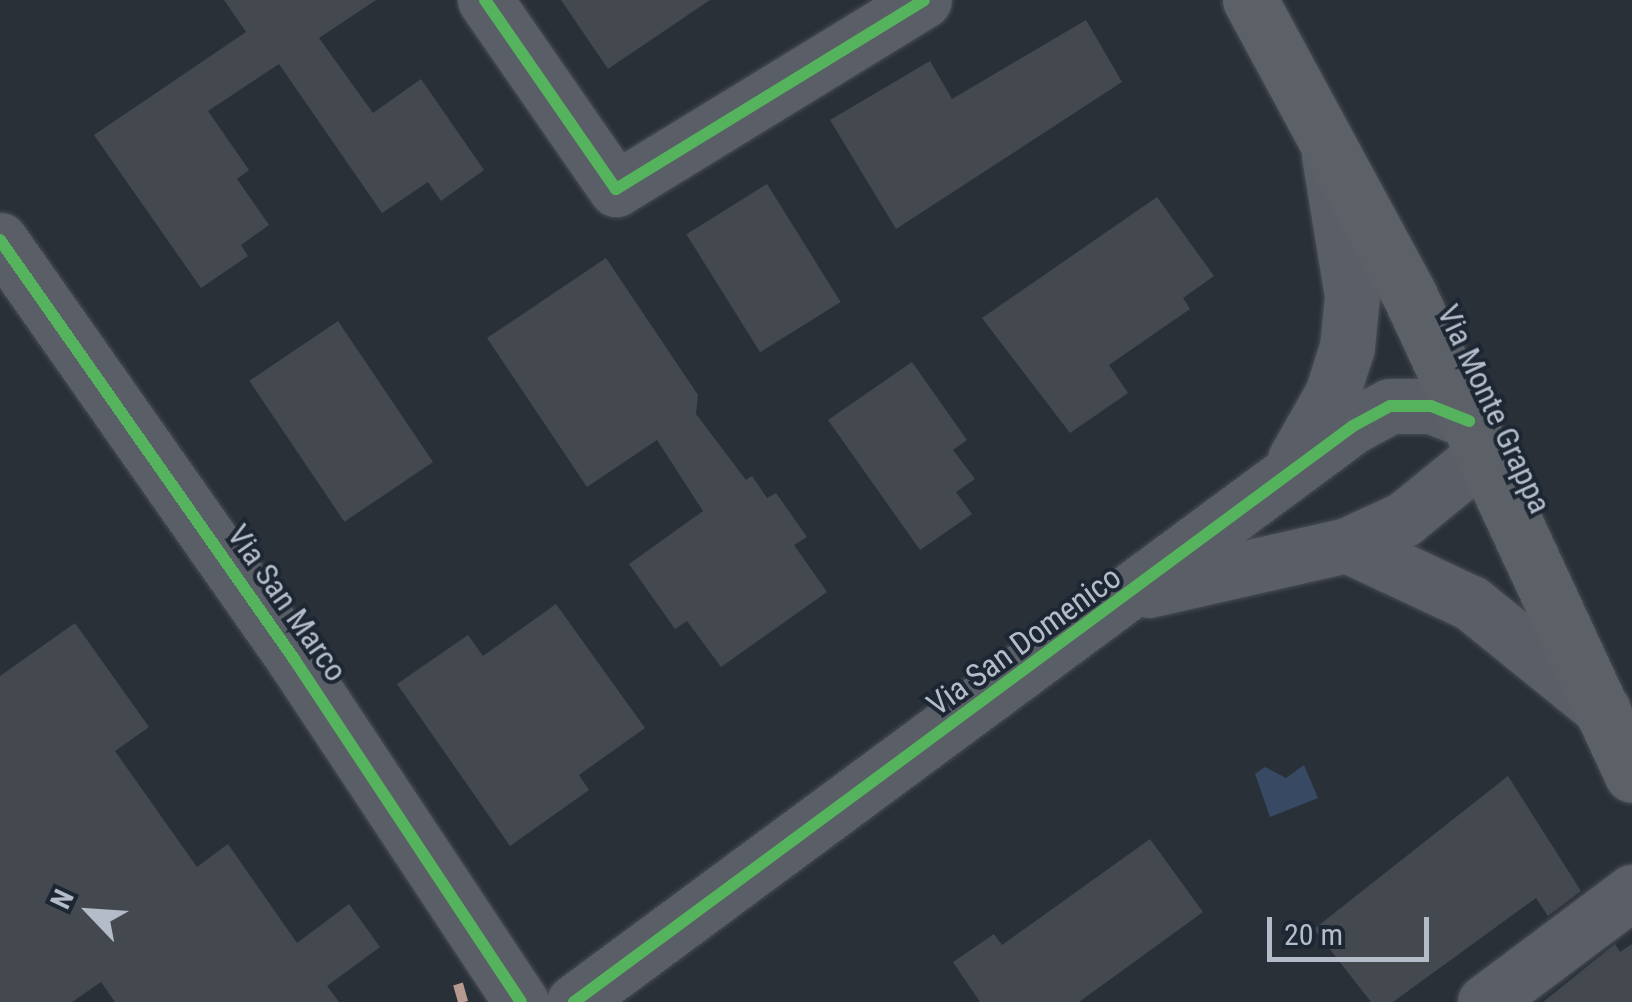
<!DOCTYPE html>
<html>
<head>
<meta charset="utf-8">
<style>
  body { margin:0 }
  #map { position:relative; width:1632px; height:1002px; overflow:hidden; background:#2a3038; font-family:"Roboto Condensed",sans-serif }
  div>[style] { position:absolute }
  .water>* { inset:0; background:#384963 }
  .building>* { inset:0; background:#444950; transform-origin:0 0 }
  .roads { filter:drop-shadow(0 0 2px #484c53) drop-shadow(0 0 2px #484c53) }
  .minor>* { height:55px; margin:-27.5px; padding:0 27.5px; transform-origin:27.5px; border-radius:27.5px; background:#5a5e66 }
  .major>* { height:55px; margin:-27.5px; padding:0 27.5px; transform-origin:27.5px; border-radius:27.5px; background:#5c6168 }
  .quiet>* { height:10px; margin-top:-5px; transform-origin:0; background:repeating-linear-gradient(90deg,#b69a8f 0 20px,transparent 0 30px) }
  .cycleway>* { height:12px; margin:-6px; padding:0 6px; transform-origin:6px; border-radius:6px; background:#56b35d }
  span { translate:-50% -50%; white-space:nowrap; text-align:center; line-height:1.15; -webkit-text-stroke:8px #1d2633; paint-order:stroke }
  .street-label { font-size:32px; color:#b4bcc9 }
  .north { position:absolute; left:40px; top:862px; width:100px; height:100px; -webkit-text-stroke:8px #1d2633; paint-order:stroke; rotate:295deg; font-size:28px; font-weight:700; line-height:40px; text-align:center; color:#b4bcc9 }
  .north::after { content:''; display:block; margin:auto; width:35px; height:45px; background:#b4bcc9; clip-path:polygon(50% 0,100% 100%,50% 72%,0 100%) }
  .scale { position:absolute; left:1267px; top:917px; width:162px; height:45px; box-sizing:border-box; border:5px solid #b4bcc9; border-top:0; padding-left:12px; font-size:30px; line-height:35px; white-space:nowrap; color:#b4bcc9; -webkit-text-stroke:8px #1d2633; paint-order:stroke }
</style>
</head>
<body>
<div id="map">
  <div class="water">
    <i style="clip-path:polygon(1304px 765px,1318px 798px,1270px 817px,1255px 774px,1265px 767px,1286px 778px)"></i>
  </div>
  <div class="building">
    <i style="clip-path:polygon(224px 0,376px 0,319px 38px,373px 113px,421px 79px,484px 170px,441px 201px,428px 182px,382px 213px,279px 64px,208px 111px,249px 170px,237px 179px,269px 225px,241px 245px,248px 256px,201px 288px,94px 135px,246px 32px)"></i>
    <i style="clip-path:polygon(561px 0,710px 0,608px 69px)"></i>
    <i style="clip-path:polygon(1086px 20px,1122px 82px,896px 229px,830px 120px,930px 61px,952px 99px)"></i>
    <i style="left:767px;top:184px;width:139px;height:95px;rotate:58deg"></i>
    <i style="clip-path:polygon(1157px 197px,1214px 276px,1183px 298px,1190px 309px,1109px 365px,1128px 393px,1070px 433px,982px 318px)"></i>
    <i style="clip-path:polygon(606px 258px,698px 395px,696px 414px,746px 480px,752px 476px,767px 498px,776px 493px,807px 537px,794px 545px,827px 592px,721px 667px,687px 621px,675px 629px,629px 564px,703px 511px,657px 440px,587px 487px,487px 338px)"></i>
    <i style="left:338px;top:321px;width:170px;height:107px;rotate:56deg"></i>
    <i style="clip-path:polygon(912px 362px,967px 440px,953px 450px,975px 479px,956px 492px,972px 514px,920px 550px,828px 420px)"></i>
    <i style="clip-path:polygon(556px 604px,645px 728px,579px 775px,589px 790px,510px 846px,397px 684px,468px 635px,483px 656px)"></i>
    <i style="clip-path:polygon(75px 623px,149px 727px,115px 751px,197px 867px,228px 844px,297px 943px,349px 904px,380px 947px,327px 986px,339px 1002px,115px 1002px,101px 982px,72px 1002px,0 1002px,0 676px)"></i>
    <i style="clip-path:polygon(1508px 776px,1581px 891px,1548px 916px,1536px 898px,1393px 1002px,1371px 1002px,1314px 929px)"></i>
    <i style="clip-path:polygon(1150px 839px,1203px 912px,1079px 1002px,980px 1002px,953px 962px,994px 934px,1002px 945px)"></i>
    <i style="clip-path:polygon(1615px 944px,1620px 952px,1632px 944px,1632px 1002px,1543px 1002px)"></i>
  </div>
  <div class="roads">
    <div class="minor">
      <i style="left:485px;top:0;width:230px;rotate:55.3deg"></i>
      <i style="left:616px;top:189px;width:361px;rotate:-31.5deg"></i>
      <i style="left:0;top:240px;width:512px;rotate:54.94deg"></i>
      <i style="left:294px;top:659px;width:411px;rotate:56.5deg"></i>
      <i style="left:1295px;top:459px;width:75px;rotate:-60.4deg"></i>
      <i style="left:1332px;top:394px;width:49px;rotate:-72.3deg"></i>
      <i style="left:1347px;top:347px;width:51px;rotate:-84.4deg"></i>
      <i style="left:1352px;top:296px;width:143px;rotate:-99.3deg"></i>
      <i style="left:1347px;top:545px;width:63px;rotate:-24.5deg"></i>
      <i style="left:1404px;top:519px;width:104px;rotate:-39.2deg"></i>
      <i style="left:1149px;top:590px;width:203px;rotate:-12.8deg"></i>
      <i style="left:1347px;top:545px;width:137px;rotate:25.1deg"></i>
      <i style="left:1471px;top:603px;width:170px;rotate:39deg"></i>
      <i style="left:574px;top:1002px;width:969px;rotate:-36.48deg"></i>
      <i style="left:1353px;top:426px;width:42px;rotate:-28.4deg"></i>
      <i style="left:1390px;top:406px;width:41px"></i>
      <i style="left:1431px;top:406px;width:41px;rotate:21.5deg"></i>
      <i style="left:1485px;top:1002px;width:184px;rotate:-36.8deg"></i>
    </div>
    <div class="major">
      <i style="left:1250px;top:0;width:334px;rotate:61.6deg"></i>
      <i style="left:1409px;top:294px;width:530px;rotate:65.13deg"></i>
    </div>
  </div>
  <div class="quiet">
    <i style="left:458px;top:984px;width:19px;rotate:74deg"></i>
  </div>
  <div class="cycleway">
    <i style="left:485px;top:0;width:230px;rotate:55.3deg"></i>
    <i style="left:616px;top:189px;width:361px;rotate:-31.5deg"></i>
    <i style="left:0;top:240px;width:512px;rotate:54.94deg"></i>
    <i style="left:294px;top:659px;width:411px;rotate:56.5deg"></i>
    <i style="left:574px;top:1002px;width:969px;rotate:-36.48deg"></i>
    <i style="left:1353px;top:426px;width:42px;rotate:-28.4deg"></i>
    <i style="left:1390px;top:406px;width:41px"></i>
    <i style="left:1431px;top:406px;width:41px;rotate:21.5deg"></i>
  </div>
  <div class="street-label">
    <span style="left:1494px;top:409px;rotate:65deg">Via Monte Grappa</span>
    <span style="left:287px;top:603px;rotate:55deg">Via San Marco</span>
    <span style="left:1024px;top:641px;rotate:-36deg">Via San Domenico</span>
  </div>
  <div class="north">N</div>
  <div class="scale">20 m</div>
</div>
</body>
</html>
